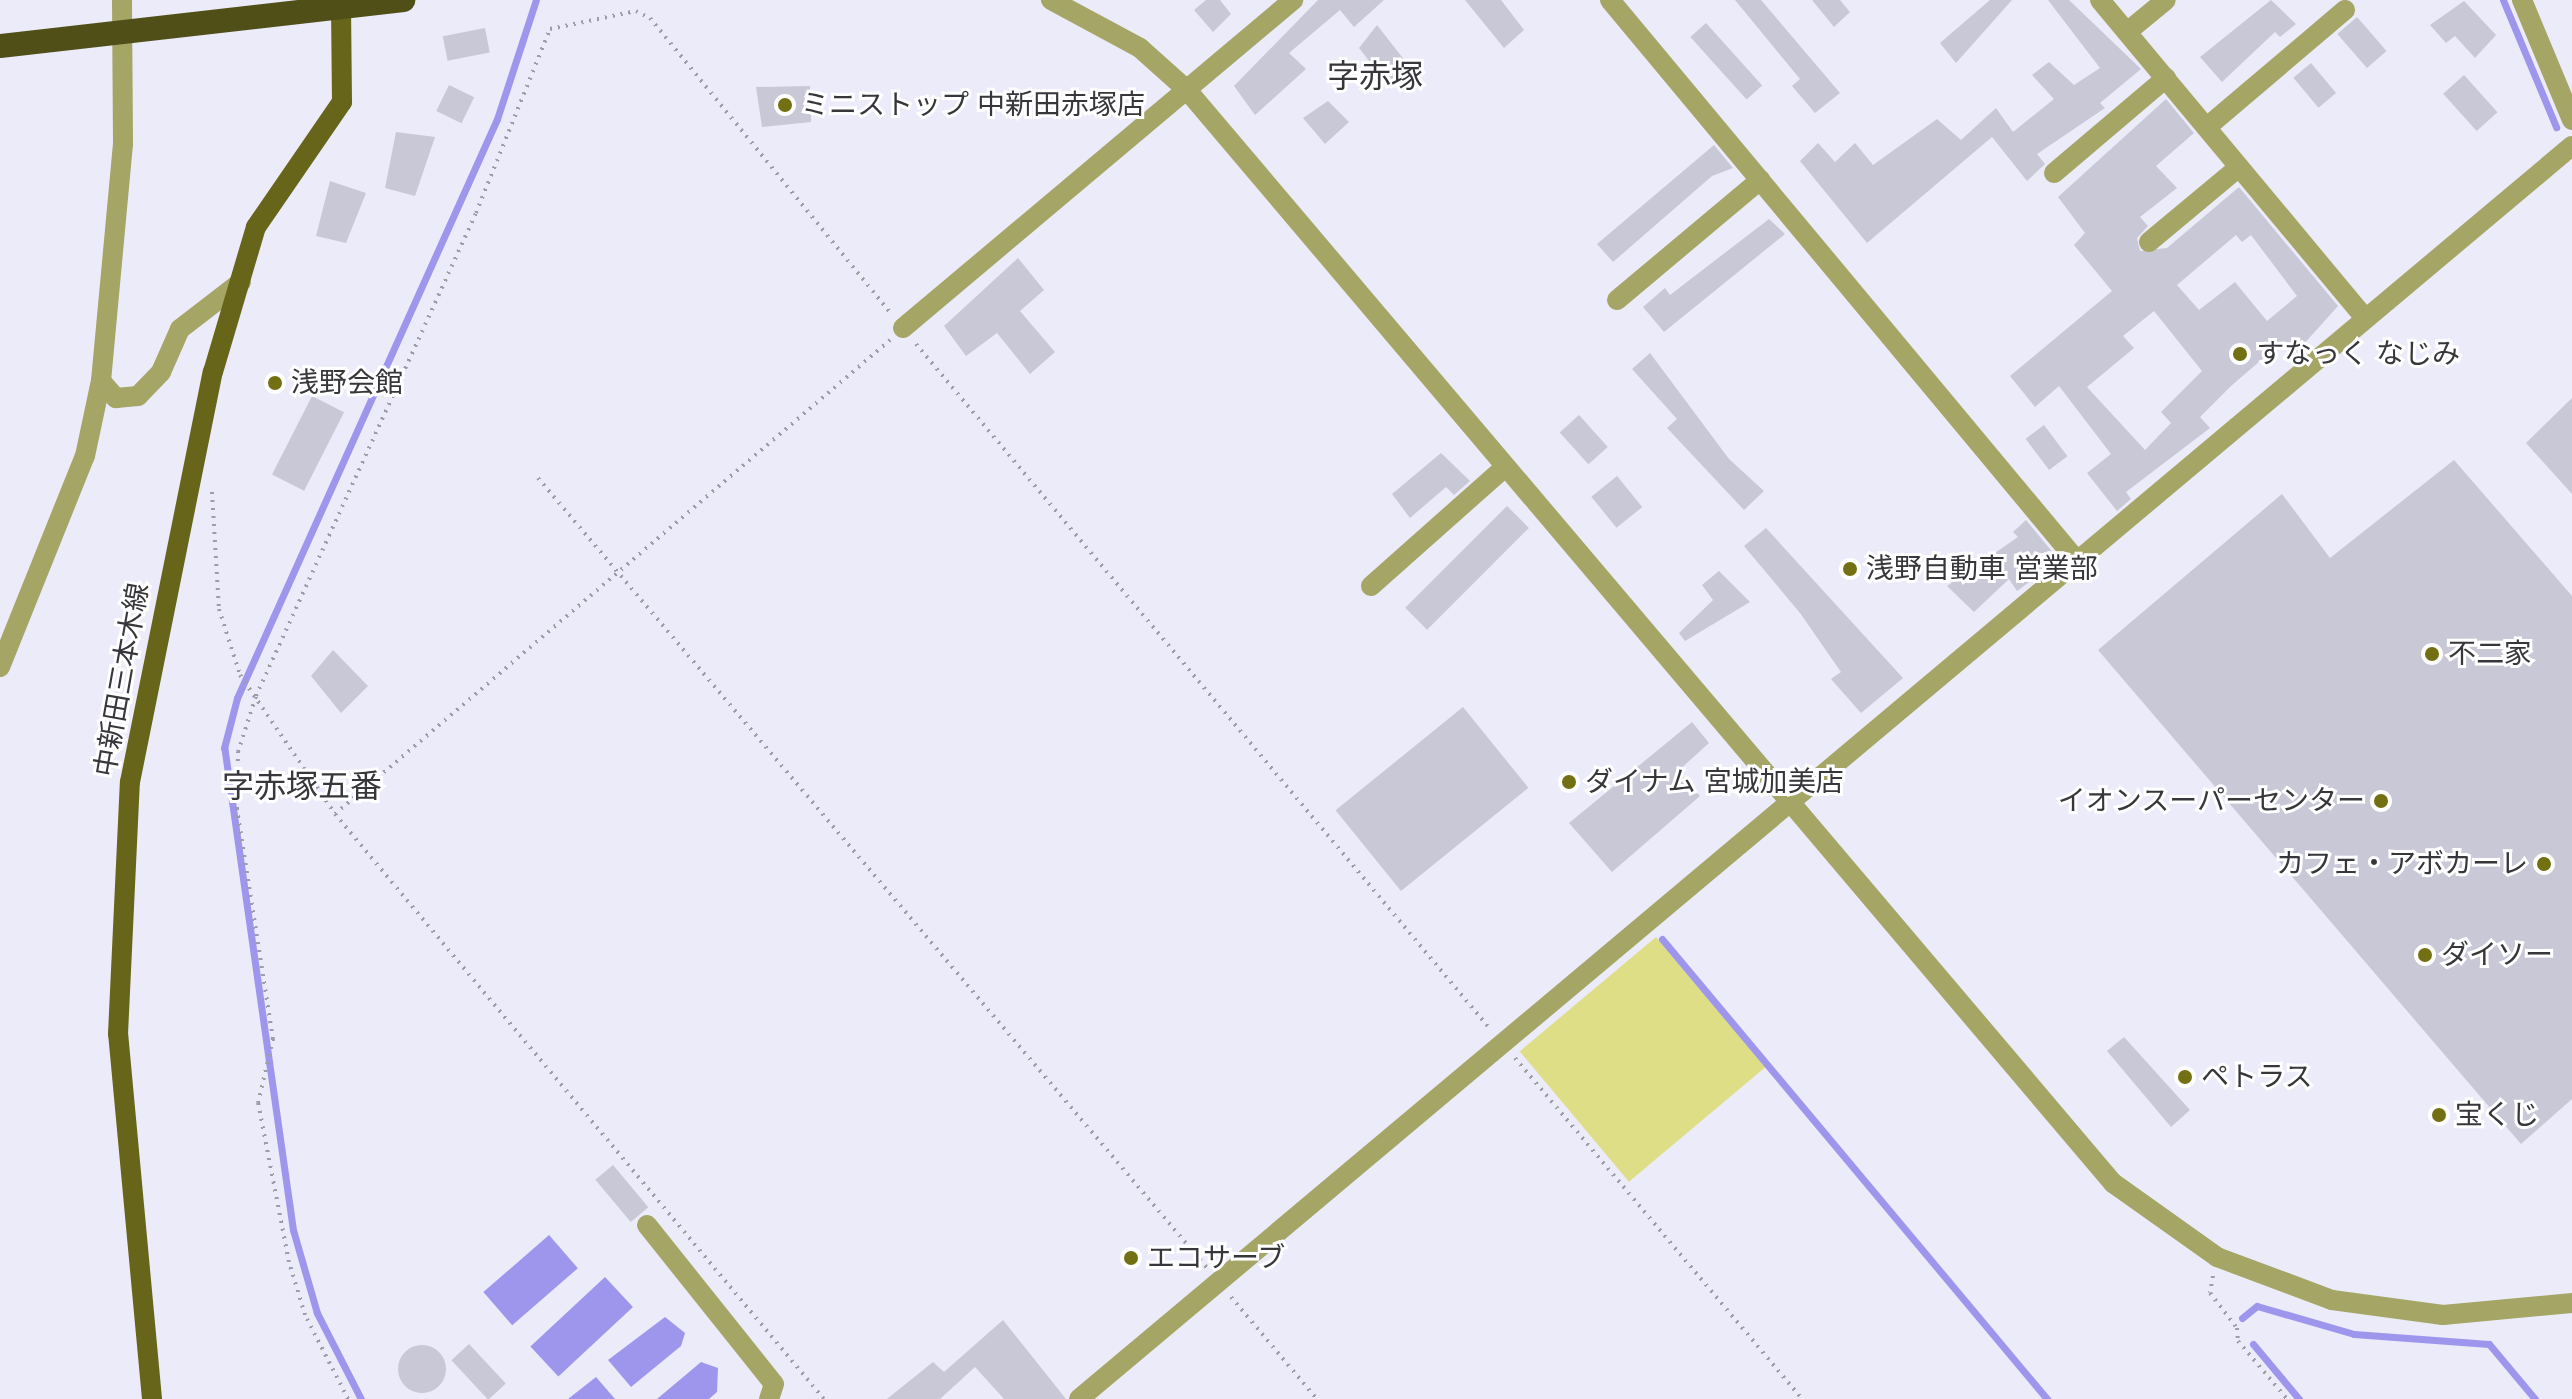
<!DOCTYPE html>
<html>
<head>
<meta charset="utf-8">
<style>
  body { margin:0 }
  #map { position:relative; width:2572px; height:1399px; overflow:hidden; background:#ebebfa; font-family:"Libre Baskerville","Noto Sans JP",serif }
  div>[style] { position:absolute }
  .green>* { inset:0; background:#dede87; transform-origin:0 0 }
  .water>* { inset:0; background:#9e95ed; transform-origin:0 0 }
  .stream>* { height:7px; margin:-3.5px; padding:0 3.5px; transform-origin:3.5px; border-radius:3.5px; background:#9e95ed }
  .building>* { inset:0; background:#c8c8d6; transform-origin:0 0 }
  .round { border-radius:50% }
  .path>* { height:4px; margin-top:-2px; transform-origin:0; background:repeating-linear-gradient(90deg,#9d9da8 0 2px,transparent 0 8px) }
  .minor>* { height:20px; margin:-10px; padding:0 10px; transform-origin:10px; border-radius:10px; background:#a5a566 }
  .major>* { height:20px; margin:-10px; padding:0 10px; transform-origin:10px; border-radius:10px; background:#676519 }
  .highway>* { height:24px; margin:-12px; padding:0 12px; transform-origin:12px; border-radius:12px; background:#504f18 }
  .dots>* { width:22px; height:22px; translate:-50% -50%; box-sizing:border-box; border:4px solid #fff; border-radius:50% }
  span { translate:-50% -50%; white-space:nowrap; text-align:center; line-height:1.15; -webkit-text-stroke:6px #fff; paint-order:stroke }
  .poi-label { font-size:28px; color:#36363b }
  .left { translate:0 -50%; text-align:left }
  .right { translate:-100% -50%; text-align:right }
  .street-label { font-size:28px; color:#36363b }
  .quarter-label { font-size:32px; color:#36363b }
</style>
</head>
<body>
<div id="map">
  <div class="green">
    <i style="left:1656px;top:937px;width:170px;height:178px;rotate:50deg"></i>
  </div>
  <div class="water">
    <i style="left:549px;top:1235px;width:44px;height:87px;rotate:49deg"></i>
    <i style="left:605px;top:1277px;width:41px;height:102px;rotate:47deg"></i>
    <i style="clip-path:polygon(665px 1317px,685px 1333px,681px 1346px,631px 1387px,608px 1360px)"></i>
    <i style="clip-path:polygon(701px 1362px,718px 1368px,717px 1392px,709px 1399px,657px 1399px)"></i>
    <i style="clip-path:polygon(596px 1377px,615px 1399px,568px 1399px)"></i>
  </div>
  <div class="stream">
    <i style="left:2503px;top:0;width:138px;rotate:67.3deg"></i>
    <i style="left:1662px;top:939px;width:600px;rotate:50.07deg"></i>
    <i style="left:2242px;top:1318px;width:19px;rotate:-39deg"></i>
    <i style="left:2257px;top:1306px;width:101px;rotate:16.1deg"></i>
    <i style="left:2354px;top:1334px;width:135px;rotate:4.2deg"></i>
    <i style="left:2489px;top:1344px;width:72px;rotate:50.1deg"></i>
    <i style="left:2253px;top:1344px;width:72px;rotate:50.1deg"></i>
    <i style="left:361px;top:1399px;width:97px;rotate:-117.1deg"></i>
    <i style="left:317px;top:1313px;width:86px;rotate:-106.1deg"></i>
    <i style="left:293px;top:1230px;width:487px;rotate:-98.1deg"></i>
    <i style="left:224px;top:748px;width:52px;rotate:-75.4deg"></i>
    <i style="left:237px;top:698px;width:635px;rotate:-65.82deg"></i>
    <i style="left:497px;top:119px;width:125px;rotate:-71.9deg"></i>
  </div>
  <div class="building">
    <i style="clip-path:polygon(1206px 0,1220px 0,1231px 14px,1213px 32px,1194px 10px)"></i>
    <i style="clip-path:polygon(1318px 0,1384px 0,1354px 27px,1340px 10px,1289px 53px,1306px 69px,1255px 115px,1234px 86px)"></i>
    <i style="clip-path:polygon(1465px 0,1501px 0,1524px 30px,1504px 48px)"></i>
    <i style="clip-path:polygon(1735px 0,1761px 0,1840px 93px,1815px 113px,1792px 86px,1800px 79px)"></i>
    <i style="clip-path:polygon(1812px 0,1840px 0,1850px 12px,1834px 27px)"></i>
    <i style="clip-path:polygon(1990px 0,2012px 0,1956px 63px,1940px 43px)"></i>
    <i style="clip-path:polygon(2048px 0,2069px 0,2141px 69px,2100px 103px,2105px 108px,2037px 154px,2045px 164px,2027px 181px,1992px 137px,1867px 243px,1800px 161px,1818px 143px,1835px 162px,1855px 143px,1873px 165px,1937px 119px,1961px 140px,1996px 108px,2013px 132px,2054px 99px,2032px 75px,2049px 62px,2074px 85px,2100px 68px)"></i>
    <i style="clip-path:polygon(2271px 0,2296px 24px,2280px 37px,2275px 32px,2222px 82px,2200px 57px)"></i>
    <i style="clip-path:polygon(2464px 1px,2496px 35px,2475px 58px,2455px 36px,2446px 43px,2430px 25px)"></i>
    <i style="left:2357px;top:17px;width:45px;height:26px;rotate:49deg"></i>
    <i style="left:1706px;top:23px;width:84px;height:21px;rotate:48deg"></i>
    <i style="clip-path:polygon(1377px 25px,1409px 66px,1388px 85px,1359px 48px)"></i>
    <i style="left:485px;top:28px;width:25px;height:43px;rotate:79deg"></i>
    <i style="left:2311px;top:63px;width:39px;height:23px;rotate:50deg"></i>
    <i style="left:2464px;top:75px;width:50px;height:28px;rotate:48deg"></i>
    <i style="left:449px;top:85px;width:28px;height:29px;rotate:26deg"></i>
    <i style="clip-path:polygon(810px 86px,811px 122px,762px 127px,756px 87px)"></i>
    <i style="clip-path:polygon(evenodd,2166px 99px,2194px 133px,2156px 166px,2177px 188px,2140px 217px,2148px 226px,2137px 238px,2140px 251px,2167px 248px,2239px 187px,2338px 306px,2293px 356px,2282px 342px,2231px 386px,2200px 417px,2210px 428px,2126px 492px,2131px 499px,2117px 511px,2087px 473px,2111px 454px,2059px 386px,2035px 407px,2010px 376px,2112px 291px,2074px 245px,2085px 233px,2058px 197px,2166px 99px,2236px 235px,2242px 242px,2251px 235px,2297px 296px,2267px 321px,2235px 282px,2199px 310px,2177px 285px,2236px 235px,2166px 99px,2154px 311px,2202px 371px,2161px 412px,2171px 423px,2145px 450px,2087px 387px,2134px 348px,2123px 336px,2154px 311px)"></i>
    <i style="clip-path:polygon(1328px 101px,1349px 122px,1325px 144px,1303px 118px)"></i>
    <i style="clip-path:polygon(396px 132px,435px 137px,415px 196px,385px 188px)"></i>
    <i style="clip-path:polygon(1714px 145px,1733px 168px,1712px 176px,1613px 262px,1597px 244px)"></i>
    <i style="clip-path:polygon(330px 181px,366px 193px,346px 243px,316px 236px)"></i>
    <i style="clip-path:polygon(1769px 219px,1785px 234px,1664px 332px,1643px 307px,1665px 288px,1670px 295px)"></i>
    <i style="clip-path:polygon(1018px 258px,1044px 290px,1020px 311px,1055px 352px,1030px 374px,997px 333px,966px 356px,944px 326px)"></i>
    <i style="clip-path:polygon(1650px 353px,1729px 459px,1764px 491px,1744px 510px,1667px 428px,1677px 419px,1632px 369px)"></i>
    <i style="left:312px;top:396px;width:36px;height:88px;rotate:27deg"></i>
    <i style="clip-path:polygon(2572px 398px,2572px 494px,2526px 443px)"></i>
    <i style="left:1579px;top:415px;width:43px;height:26px;rotate:48deg"></i>
    <i style="left:2044px;top:425px;width:39px;height:23px;rotate:53deg"></i>
    <i style="clip-path:polygon(1441px 453px,1470px 481px,1454px 495px,1446px 487px,1410px 518px,1392px 494px)"></i>
    <i style="clip-path:polygon(2454px 460px,2572px 596px,2572px 1099px,2521px 1144px,2098px 650px,2282px 494px,2330px 558px)"></i>
    <i style="left:1617px;top:476px;width:40px;height:33px;rotate:51deg"></i>
    <i style="left:1507px;top:506px;width:31px;height:144px;rotate:45deg"></i>
    <i style="clip-path:polygon(2026px 520px,2059px 560px,2017px 591px,2009px 579px,1974px 612px,1947px 586px,2018px 537px,2013px 532px)"></i>
    <i style="clip-path:polygon(1766px 528px,1903px 678px,1861px 713px,1831px 679px,1841px 672px,1800px 613px,1744px 546px)"></i>
    <i style="clip-path:polygon(1719px 571px,1750px 602px,1685px 641px,1679px 633px,1713px 600px,1702px 585px)"></i>
    <i style="clip-path:polygon(333px 650px,368px 686px,341px 713px,311px 676px)"></i>
    <i style="left:1463px;top:707px;width:104px;height:164px;rotate:51deg"></i>
    <i style="clip-path:polygon(1692px 722px,1709px 743px,1678px 771px,1700px 796px,1612px 872px,1569px 823px)"></i>
    <i style="clip-path:polygon(2124px 1037px,2190px 1110px,2171px 1127px,2107px 1051px)"></i>
    <i style="left:613px;top:1165px;width:55px;height:23px;rotate:50deg"></i>
    <i style="clip-path:polygon(1003px 1320px,1066px 1399px,1004px 1399px,975px 1367px,940px 1399px,887px 1399px,933px 1362px,944px 1372px)"></i>
    <i style="left:469px;top:1344px;width:54px;height:24px;rotate:47deg"></i>
    <i class="round" style="left:398px;top:1345px;width:48px;height:48px"></i>
  </div>
  <div class="path">
    <i style="left:916px;top:344px;width:895px;rotate:50.03deg"></i>
    <i style="left:538px;top:478px;width:1035px;rotate:49.74deg"></i>
    <i style="left:212px;top:492px;width:117px;rotate:86.6deg"></i>
    <i style="left:219px;top:609px;width:69px;rotate:72.3deg"></i>
    <i style="left:240px;top:675px;width:168px;rotate:55.6deg"></i>
    <i style="left:335px;top:814px;width:762px;rotate:50.11deg"></i>
    <i style="left:335px;top:814px;width:730px;rotate:-40.5deg"></i>
    <i style="left:1515px;top:1058px;width:446px;rotate:49.9deg"></i>
    <i style="left:2213px;top:1276px;width:17px;rotate:100deg"></i>
    <i style="left:2210px;top:1293px;width:44px;rotate:52.4deg"></i>
    <i style="left:2237px;top:1328px;width:13px;rotate:86deg"></i>
    <i style="left:2238px;top:1341px;width:76px;rotate:49.8deg"></i>
    <i style="left:1231px;top:1297px;width:133px;rotate:49.9deg"></i>
    <i style="left:348px;top:1399px;width:94px;rotate:-117.1deg"></i>
    <i style="left:305px;top:1315px;width:55px;rotate:-106.8deg"></i>
    <i style="left:289px;top:1262px;width:162px;rotate:-101deg"></i>
    <i style="left:258px;top:1103px;width:66px;rotate:-76.8deg"></i>
    <i style="left:273px;top:1039px;width:233px;rotate:-98.9deg"></i>
    <i style="left:237px;top:809px;width:57px;rotate:-89deg"></i>
    <i style="left:238px;top:752px;width:59px;rotate:-72.2deg"></i>
    <i style="left:256px;top:696px;width:531px;rotate:-65.51deg"></i>
    <i style="left:476px;top:213px;width:198px;rotate:-68.1deg"></i>
    <i style="left:550px;top:29px;width:88px;rotate:-11.8deg"></i>
    <i style="left:636px;top:11px;width:16px;rotate:27deg"></i>
    <i style="left:650px;top:18px;width:380px;rotate:50.8deg"></i>
  </div>
  <div class="minor">
    <i style="left:1051px;top:0;width:101px;rotate:28.3deg"></i>
    <i style="left:1140px;top:48px;width:63px;rotate:41.8deg"></i>
    <i style="left:1187px;top:90px;width:1433px;rotate:49.73deg"></i>
    <i style="left:2113px;top:1183px;width:128px;rotate:35.4deg"></i>
    <i style="left:2217px;top:1257px;width:123px;rotate:20.5deg"></i>
    <i style="left:2332px;top:1300px;width:112px;rotate:7.7deg"></i>
    <i style="left:2443px;top:1315px;width:130px;rotate:-5.3deg"></i>
    <i style="left:1610px;top:0;width:730px;rotate:50.22deg"></i>
    <i style="left:2100px;top:0;width:414px;rotate:50.2deg"></i>
    <i style="left:2522px;top:0;width:130px;rotate:67.4deg"></i>
    <i style="left:2127px;top:32px;width:50px;rotate:-39.4deg"></i>
    <i style="left:2207px;top:127px;width:181px;rotate:-40.3deg"></i>
    <i style="left:2054px;top:173px;width:147px;rotate:-40.3deg"></i>
    <i style="left:2149px;top:242px;width:117px;rotate:-39.8deg"></i>
    <i style="left:1617px;top:300px;width:187px;rotate:-40deg"></i>
    <i style="left:903px;top:328px;width:510px;rotate:-40.06deg"></i>
    <i style="left:101px;top:381px;width:23px;rotate:49deg"></i>
    <i style="left:116px;top:398px;width:22px;rotate:-5deg"></i>
    <i style="left:138px;top:396px;width:33px;rotate:-46deg"></i>
    <i style="left:161px;top:372px;width:47px;rotate:-66.2deg"></i>
    <i style="left:180px;top:329px;width:77px;rotate:-37.6deg"></i>
    <i style="left:1371px;top:586px;width:179px;rotate:-41.6deg"></i>
    <i style="left:0;top:667px;width:227px;rotate:-68.1deg"></i>
    <i style="left:85px;top:456px;width:77px;rotate:-78deg"></i>
    <i style="left:101px;top:381px;width:238px;rotate:-84.7deg"></i>
    <i style="left:123px;top:144px;width:144px;rotate:-90.4deg"></i>
    <i style="left:647px;top:1225px;width:203px;rotate:51.4deg"></i>
    <i style="left:774px;top:1384px;width:16px;rotate:108deg"></i>
    <i style="left:1079px;top:1399px;width:1949px;rotate:-40.01deg"></i>
  </div>
  <div class="major">
    <i style="left:152px;top:1399px;width:367px;rotate:-95.3deg"></i>
    <i style="left:118px;top:1034px;width:252px;rotate:-87.3deg"></i>
    <i style="left:130px;top:782px;width:418px;rotate:-78.6deg"></i>
    <i style="left:213px;top:372px;width:151px;rotate:-73.5deg"></i>
    <i style="left:256px;top:227px;width:152px;rotate:-55.5deg"></i>
    <i style="left:342px;top:102px;width:95px;rotate:-90.6deg"></i>
  </div>
  <div class="highway">
    <i style="left:0;top:46px;width:406px;rotate:-6.5deg"></i>
  </div>
  <div class="dots">
    <i style="left:785px;top:105px;background:#727013"></i>
    <i style="left:2240px;top:354px;background:#727013"></i>
    <i style="left:275px;top:383px;background:#727013"></i>
    <i style="left:1850px;top:569px;background:#727013"></i>
    <i style="left:2432px;top:654px;background:#727013"></i>
    <i style="left:1569px;top:782px;background:#727013"></i>
    <i style="left:2381px;top:801px;background:#727013"></i>
    <i style="left:2544px;top:864px;background:#727013"></i>
    <i style="left:2425px;top:955px;background:#727013"></i>
    <i style="left:2185px;top:1077px;background:#727013"></i>
    <i style="left:2439px;top:1115px;background:#727013"></i>
    <i style="left:1131px;top:1258px;background:#727013"></i>
  </div>
  <div class="poi-label">
    <span class="left" style="left:801px;top:105px">ミニストップ 中新田赤塚店</span>
    <span class="left" style="left:2256px;top:354px">すなっく なじみ</span>
    <span class="left" style="left:291px;top:383px">浅野会館</span>
    <span class="left" style="left:1866px;top:569px">浅野自動車 営業部</span>
    <span class="left" style="left:2448px;top:654px">不二家</span>
    <span class="left" style="left:1585px;top:782px">ダイナム 宮城加美店</span>
    <span class="right" style="left:2365px;top:801px">イオンスーパーセンター</span>
    <span class="right" style="left:2528px;top:864px">カフェ・アボカーレ</span>
    <span class="left" style="left:2441px;top:955px">ダイソー</span>
    <span class="left" style="left:2201px;top:1077px">ペトラス</span>
    <span class="left" style="left:2455px;top:1115px">宝くじ</span>
    <span class="left" style="left:1147px;top:1258px">エコサーブ</span>
  </div>
  <div class="street-label">
    <span style="left:122px;top:680px;rotate:-80deg">中新田三本木線</span>
  </div>
  <div class="quarter-label">
    <span style="left:1375px;top:76px">字赤塚</span>
    <span style="left:302px;top:786px">字赤塚五番</span>
  </div>
</div>
</body>
</html>
